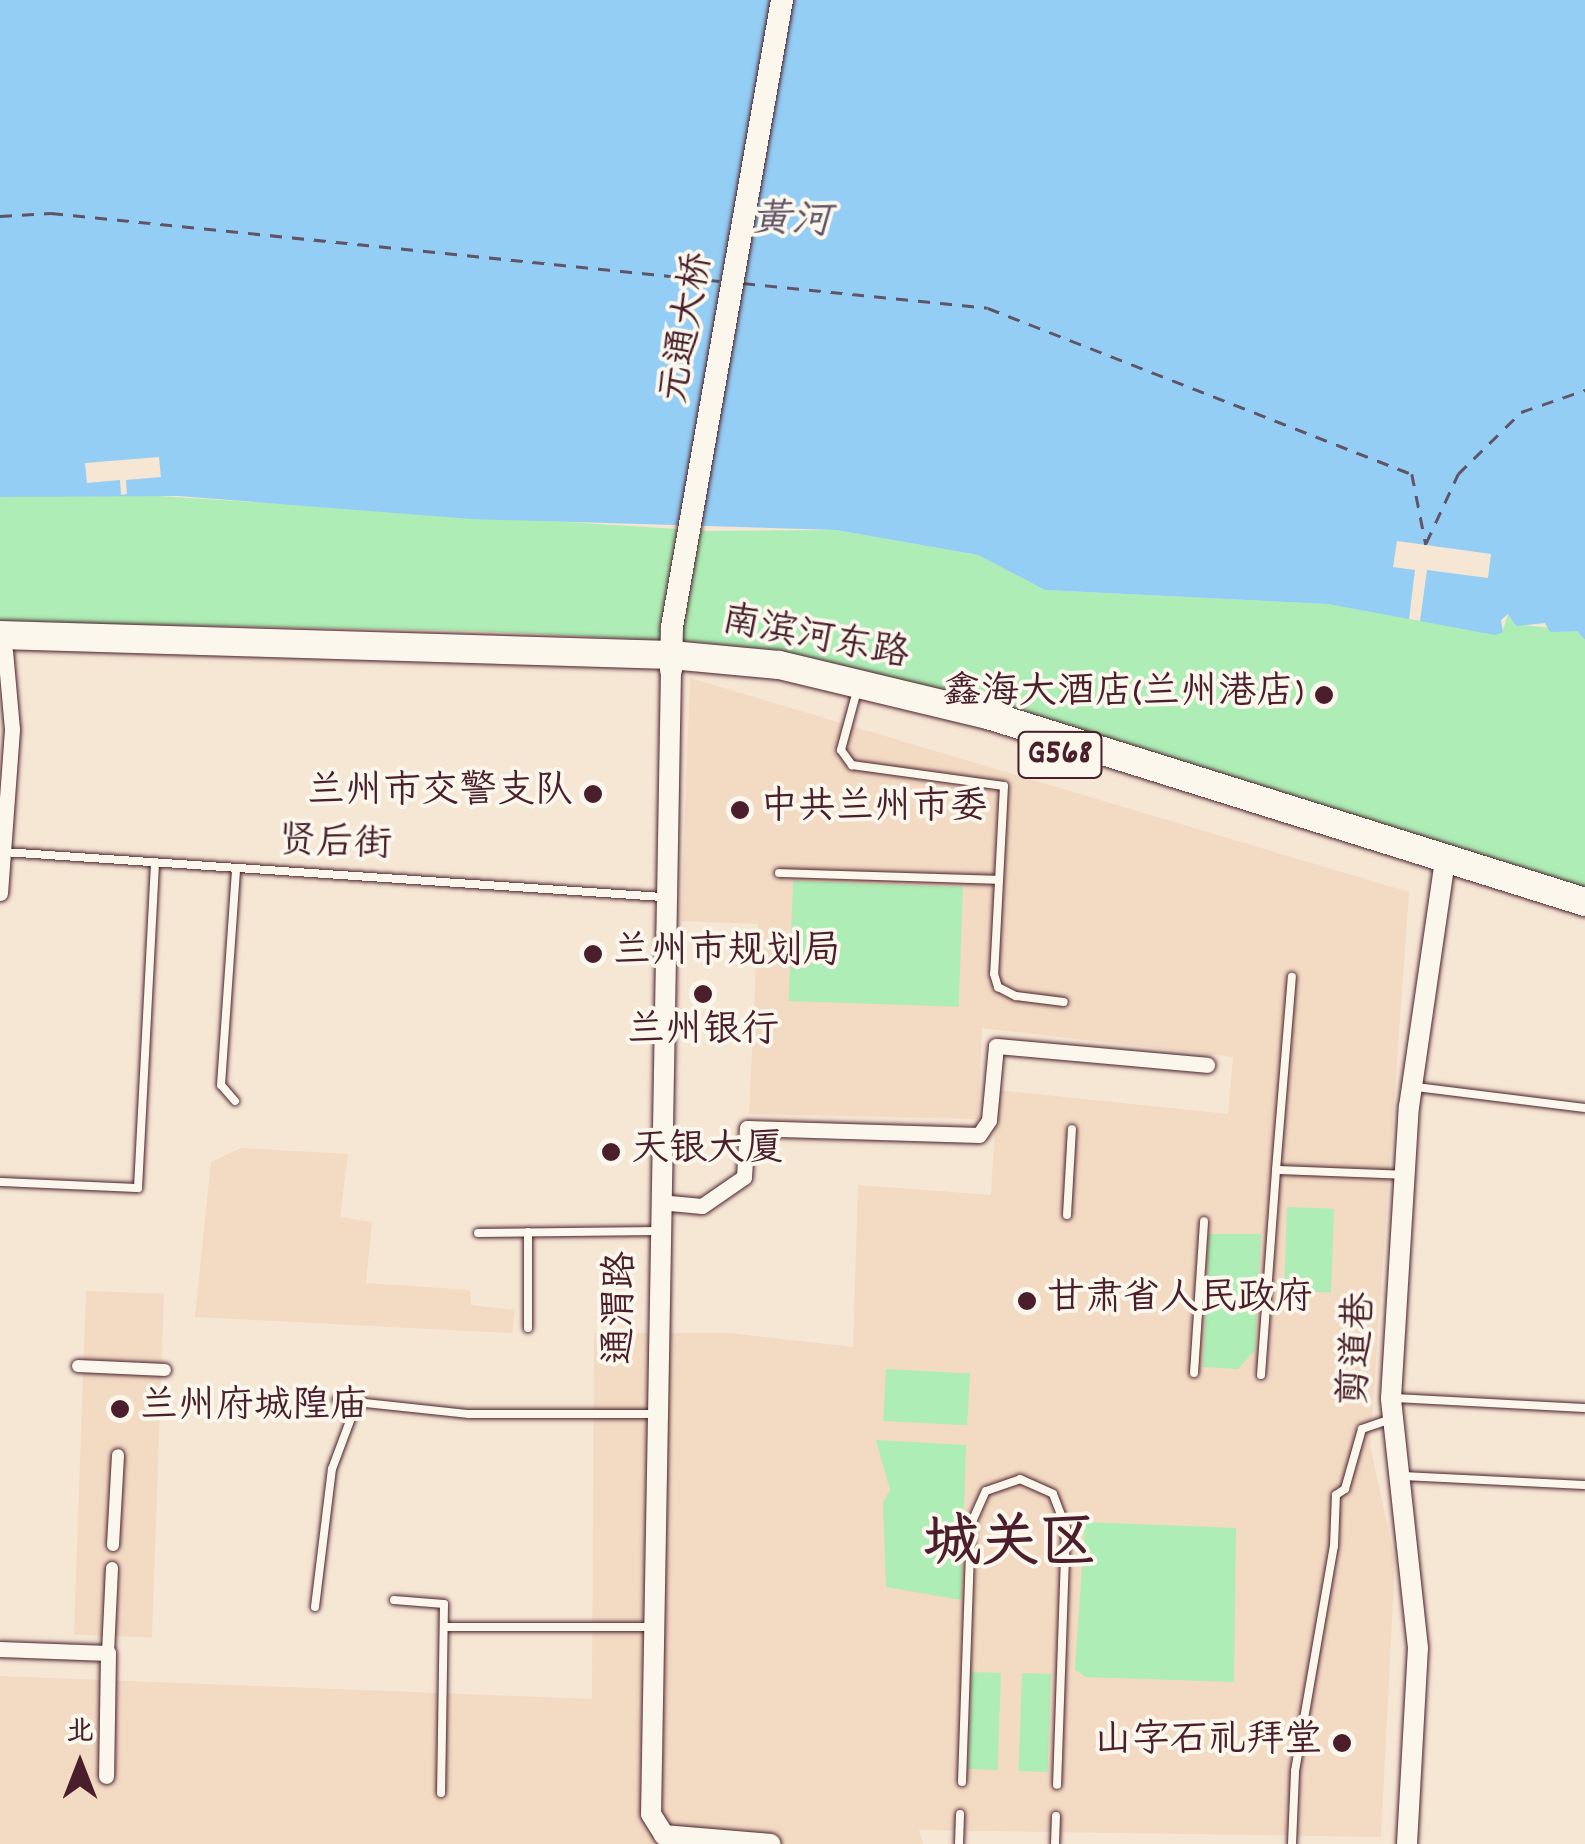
<!DOCTYPE html>
<html>
<head>
<meta charset="utf-8">
<style>
  body { margin:0 }
  #map { position:relative; width:1585px; height:1844px; overflow:hidden; background:#f6e6d4; font-family:Dekko,"LXGW WenKai TC",sans-serif }
  div>[style] { position:absolute }
  .built>* { inset:0; background:#f3dac3; transform-origin:0 0 }
  .green>* { inset:0; background:#aeedb5; transform-origin:0 0 }
  .water>* { inset:0; background:#94cef4 }
  .pier>* { inset:0; background:#f6e6d4 }
  .ferry>* { height:2.5px; margin-top:-1.25px; transform-origin:0; background:repeating-linear-gradient(90deg,#605467 0 12px,transparent 0 22px) }
  .roads { filter:drop-shadow(0 0 2px #4a1f2b) drop-shadow(0 0 2px #4a1f2b) }
  .service>* { height:8px; margin:-4px; padding:0 4px; transform-origin:4px; border-radius:4px; background:#fbf7ec }
  .pedestrian>* { height:12px; margin:-6px; padding:0 6px; transform-origin:6px; border-radius:6px; background:#fbf7ec }
  .minor>* { height:15px; margin:-7.5px; padding:0 7.5px; transform-origin:7.5px; border-radius:7.5px; background:#fbf7ec }
  .tertiary>* { height:20px; margin:-10px; padding:0 10px; transform-origin:10px; border-radius:10px; background:#fbf7ec }
  .secondary>* { height:22px; margin:-11px; padding:0 11px; transform-origin:11px; border-radius:11px; background:#fbf7ec }
  .trunk>* { height:28px; margin:-14px; padding:0 14px; transform-origin:14px; border-radius:14px; background:#fbf7ec }
  .dots>* { width:28px; height:28px; translate:-50% -50%; box-sizing:border-box; border:5px solid #fbf7ec; border-radius:50% }
  span { translate:-50% -50%; white-space:nowrap; text-align:center; line-height:1.15; -webkit-text-stroke:8px #fbf7ec; paint-order:stroke }
  .shield-label span { padding:2px 8px; background:#fbf7ec; border:2px solid; border-radius:8px; -webkit-text-stroke-width:0 }
  .shield-label { font-size:35px; color:#4a1f2b; font-weight:700 }
  .street-label { font-size:38px; color:#4a1f2b }
  .poi-label { font-size:38px; color:#4a1f2b }
  .right { translate:-100% -50%; text-align:right }
  .left { translate:0 -50%; text-align:left }
  .water-label { font-size:40px; color:#605467; font-style:italic }
  .town-label { font-size:58px; color:#4a1f2b; font-weight:700 }
  .north { position:absolute; left:30px; top:1714px; width:100px; height:100px; -webkit-text-stroke:8px #fbf7ec; paint-order:stroke; rotate:0deg; font-size:28px; font-weight:700; line-height:40px; text-align:center; color:#4a1f2b }
  .north::after { content:''; display:block; margin:auto; width:35px; height:45px; background:#4a1f2b; clip-path:polygon(50% 0,100% 100%,50% 72%,0 100%) }
</style>
</head>
<body>
<div id="map">
  <div class="built">
    <i style="clip-path:polygon(690px 678px,1409px 892px,1370px 1445px,1395px 1561px,1381px 1837px,919px 1830px,923px 1844px,0 1844px,0 1676px,592px 1699px,594px 1333px,729px 1333px,853px 1347px,858px 1185px,991px 1195px,997px 1090px,1228px 1114px,1233px 1057px,982px 1028px,978px 1119px,749px 1114px,758px 924px,681px 921px)"></i>
    <i style="clip-path:polygon(241px 1148px,348px 1154px,340px 1217px,372px 1222px,366px 1283px,470px 1290px,471px 1305px,515px 1310px,512px 1333px,195px 1317px,211px 1162px)"></i>
    <i style="left:86px;top:1291px;width:78px;height:344px;rotate:2deg"></i>
  </div>
  <div class="green">
    <i style="clip-path:polygon(127px 494px,709px 531px,836px 530px,978px 555px,1045px 590px,1328px 604px,1503px 630px,1508px 614px,1515px 624px,1577px 631px,1585px 640px,1585px 889px,792px 655px,700px 642px,475px 631px,0 622px,0 497px)"></i>
    <i style="left:793px;top:881px;width:170px;height:120px;rotate:2deg"></i>
    <i style="left:1287px;top:1207px;width:47px;height:84px;rotate:2deg"></i>
    <i style="clip-path:polygon(1209px 1234px,1261px 1234px,1255px 1350px,1238px 1369px,1203px 1367px)"></i>
    <i style="left:886px;top:1369px;width:84px;height:52px;rotate:3deg"></i>
    <i style="clip-path:polygon(876px 1440px,966px 1445px,961px 1600px,886px 1587px,883px 1503px,890px 1490px)"></i>
    <i style="clip-path:polygon(1085px 1522px,1236px 1528px,1234px 1682px,1085px 1677px,1075px 1669px)"></i>
    <i style="left:972px;top:1672px;width:29px;height:97px;rotate:2deg"></i>
    <i style="left:1022px;top:1673px;width:29px;height:98px;rotate:2deg"></i>
  </div>
  <div class="water">
    <i style="clip-path:polygon(0 0,1585px 0,1585px 640px,1577px 631px,1550px 632px,1545px 623px,1516px 626px,1508px 614px,1501px 620px,1503px 632px,1495px 635px,1328px 604px,1045px 590px,978px 555px,836px 530px,472px 519px,178px 496px,0 497px)"></i>
  </div>
  <div class="pier">
    <i style="clip-path:polygon(159px 457px,161px 477px,126px 480px,127px 494px,121px 495px,120px 480px,87px 483px,85px 463px)"></i>
    <i style="clip-path:polygon(1397px 541px,1491px 554px,1488px 578px,1427px 570px,1420px 621px,1409px 619px,1415px 570px,1393px 567px)"></i>
  </div>
  <div class="ferry">
    <i style="left:0;top:216px;width:51px;rotate:-3.4deg"></i>
    <i style="left:51px;top:213px;width:672px;rotate:5.8deg"></i>
    <i style="left:743px;top:283px;width:246px;rotate:5.8deg"></i>
    <i style="left:988px;top:308px;width:455px;rotate:21.4deg"></i>
    <i style="left:1412px;top:474px;width:72px;rotate:78.8deg"></i>
    <i style="left:1426px;top:543px;width:76px;rotate:-65.1deg"></i>
    <i style="left:1458px;top:474px;width:88px;rotate:-44.5deg"></i>
    <i style="left:1521px;top:412px;width:68px;rotate:-19deg"></i>
  </div>
  <div class="roads">
    <div class="service">
      <i style="left:855px;top:698px;width:54px;rotate:105.1deg"></i>
      <i style="left:841px;top:750px;width:19px;rotate:54deg"></i>
      <i style="left:852px;top:765px;width:153px;rotate:7.9deg"></i>
      <i style="left:1004px;top:786px;width:188px;rotate:93deg"></i>
      <i style="left:994px;top:974px;width:14px;rotate:73deg"></i>
      <i style="left:998px;top:987px;width:20px;rotate:27deg"></i>
      <i style="left:1016px;top:996px;width:48px;rotate:7.1deg"></i>
      <i style="left:4px;top:852px;width:661px;rotate:3.91deg"></i>
      <i style="left:779px;top:873px;width:220px;rotate:1.8deg"></i>
      <i style="left:1416px;top:1087px;width:170px;rotate:7.1deg"></i>
      <i style="left:235px;top:1101px;width:21px;rotate:-131deg"></i>
      <i style="left:221px;top:1085px;width:216px;rotate:-86deg"></i>
      <i style="left:1276px;top:1170px;width:194px;rotate:-85.3deg"></i>
      <i style="left:0;top:1182px;width:138px;rotate:2.5deg"></i>
      <i style="left:138px;top:1188px;width:322px;rotate:-87deg"></i>
      <i style="left:1067px;top:1215px;width:86px;rotate:-86.7deg"></i>
      <i style="left:528px;top:1232px;width:96px;rotate:90deg"></i>
      <i style="left:478px;top:1233px;width:181px;rotate:-0.6deg"></i>
      <i style="left:1194px;top:1373px;width:152px;rotate:-86.2deg"></i>
      <i style="left:1261px;top:1375px;width:206px;rotate:-85.8deg"></i>
      <i style="left:1276px;top:1170px;width:129px;rotate:2.2deg"></i>
      <i style="left:1394px;top:1398px;width:191px;rotate:3deg"></i>
      <i style="left:337px;top:1400px;width:133px;rotate:6.1deg"></i>
      <i style="left:469px;top:1414px;width:187px"></i>
      <i style="left:1402px;top:1476px;width:183px;rotate:2.8deg"></i>
      <i style="left:394px;top:1600px;width:50px;rotate:4.6deg"></i>
      <i style="left:444px;top:1604px;width:189px;rotate:90.9deg"></i>
      <i style="left:315px;top:1607px;width:139px;rotate:-83deg"></i>
      <i style="left:332px;top:1469px;width:72px;rotate:-69.5deg"></i>
      <i style="left:444px;top:1627px;width:210px"></i>
      <i style="left:962px;top:1782px;width:258px;rotate:-88deg"></i>
      <i style="left:971px;top:1524px;width:36px;rotate:-66deg"></i>
      <i style="left:986px;top:1491px;width:36px;rotate:-19deg"></i>
      <i style="left:1020px;top:1479px;width:36px;rotate:24deg"></i>
      <i style="left:1053px;top:1494px;width:36px;rotate:69deg"></i>
      <i style="left:1066px;top:1528px;width:257px;rotate:92deg"></i>
      <i style="left:959px;top:1844px;width:30px;rotate:-88deg"></i>
      <i style="left:1055px;top:1844px;width:28px;rotate:-88deg"></i>
      <i style="left:1292px;top:1844px;width:73px;rotate:-87.6deg"></i>
      <i style="left:1295px;top:1771px;width:228px;rotate:-80.2deg"></i>
      <i style="left:1334px;top:1546px;width:51px;rotate:-87.8deg"></i>
      <i style="left:1336px;top:1495px;width:11px;rotate:-34deg"></i>
      <i style="left:1345px;top:1489px;width:62px;rotate:-74.2deg"></i>
      <i style="left:1362px;top:1429px;width:31px;rotate:-19deg"></i>
    </div>
    <div class="pedestrian">
      <i style="left:78px;top:1366px;width:87px;rotate:2.6deg"></i>
      <i style="left:113px;top:1545px;width:90px;rotate:-86.8deg"></i>
      <i style="left:108px;top:1653px;width:85px;rotate:-87.3deg"></i>
    </div>
    <div class="minor">
      <i style="left:0;top:893px;width:164px;rotate:-85.8deg"></i>
      <i style="left:12px;top:729px;width:78px;rotate:-95.1deg"></i>
      <i style="left:659px;top:1202px;width:43px;rotate:5.3deg"></i>
      <i style="left:702px;top:1206px;width:51px;rotate:-34.6deg"></i>
      <i style="left:744px;top:1177px;width:49px;rotate:-86.5deg"></i>
      <i style="left:747px;top:1128px;width:232px;rotate:1.7deg"></i>
      <i style="left:979px;top:1135px;width:18px;rotate:-56deg"></i>
      <i style="left:989px;top:1120px;width:74px;rotate:-84.6deg"></i>
      <i style="left:996px;top:1046px;width:212px;rotate:5.1deg"></i>
      <i style="left:0;top:1649px;width:108px;rotate:2.1deg"></i>
      <i style="left:108px;top:1653px;width:123px;rotate:90.9deg"></i>
    </div>
    <div class="tertiary">
      <i style="left:671px;top:670px;width:1144px;rotate:91deg"></i>
      <i style="left:651px;top:1814px;width:25px;rotate:58deg"></i>
      <i style="left:664px;top:1835px;width:107px;rotate:4.8deg"></i>
      <i style="left:1407px;top:1844px;width:196px;rotate:-86.8deg"></i>
      <i style="left:1418px;top:1648px;width:251px;rotate:-96.2deg"></i>
      <i style="left:1391px;top:1398px;width:292px;rotate:-86.5deg"></i>
      <i style="left:1409px;top:1107px;width:251px;rotate:-81.7deg"></i>
    </div>
    <div class="secondary">
      <i style="left:671px;top:670px;width:43px;rotate:-88.7deg"></i>
      <i style="left:672px;top:627px;width:637px;rotate:-80.05deg"></i>
    </div>
    <div class="trunk">
      <i style="left:0;top:635px;width:671px;rotate:1.71deg"></i>
      <i style="left:671px;top:655px;width:108px;rotate:5.3deg"></i>
      <i style="left:779px;top:665px;width:215px;rotate:13.5deg"></i>
      <i style="left:988px;top:715px;width:626px;rotate:17.39deg"></i>
    </div>
  </div>
  <div class="dots">
    <i style="left:1324px;top:695px;background:#4a1f2b"></i>
    <i style="left:593px;top:794px;background:#4a1f2b"></i>
    <i style="left:740px;top:810px;background:#4a1f2b"></i>
    <i style="left:593px;top:954px;background:#4a1f2b"></i>
    <i style="left:703px;top:994px;background:#4a1f2b"></i>
    <i style="left:611px;top:1152px;background:#4a1f2b"></i>
    <i style="left:1027px;top:1301px;background:#4a1f2b"></i>
    <i style="left:120px;top:1409px;background:#4a1f2b"></i>
    <i style="left:1342px;top:1743px;background:#4a1f2b"></i>
  </div>
  <div class="shield-label">
    <span style="left:1060px;top:755px">G568</span>
  </div>
  <div class="street-label">
    <span style="left:689px;top:328px;rotate:-80deg">元通大桥</span>
    <span style="left:815px;top:640px;rotate:11deg">南滨河东路</span>
    <span style="left:335px;top:846px;rotate:2deg">贤后街</span>
    <span style="left:623px;top:1308px;rotate:-89deg">通渭路</span>
    <span style="left:1360px;top:1349px;rotate:-87deg">剪道巷</span>
  </div>
  <div class="poi-label">
    <span class="right" style="left:1304px;top:695px">鑫海大酒店(兰州港店)</span>
    <span class="right" style="left:573px;top:794px">兰州市交警支队</span>
    <span class="left" style="left:760px;top:810px">中共兰州市委</span>
    <span class="left" style="left:613px;top:954px">兰州市规划局</span>
    <span style="left:703px;top:1033px">兰州银行</span>
    <span class="left" style="left:631px;top:1152px">天银大厦</span>
    <span class="left" style="left:1047px;top:1301px">甘肃省人民政府</span>
    <span class="left" style="left:140px;top:1409px">兰州府城隍庙</span>
    <span class="right" style="left:1322px;top:1743px">山字石礼拜堂</span>
  </div>
  <div class="water-label">
    <span style="left:791px;top:224px;rotate:2deg">黄河</span>
  </div>
  <div class="town-label">
    <span style="left:1010px;top:1548px">城关区</span>
  </div>
  <div class="north">北</div>
</div>
</body>
</html>
